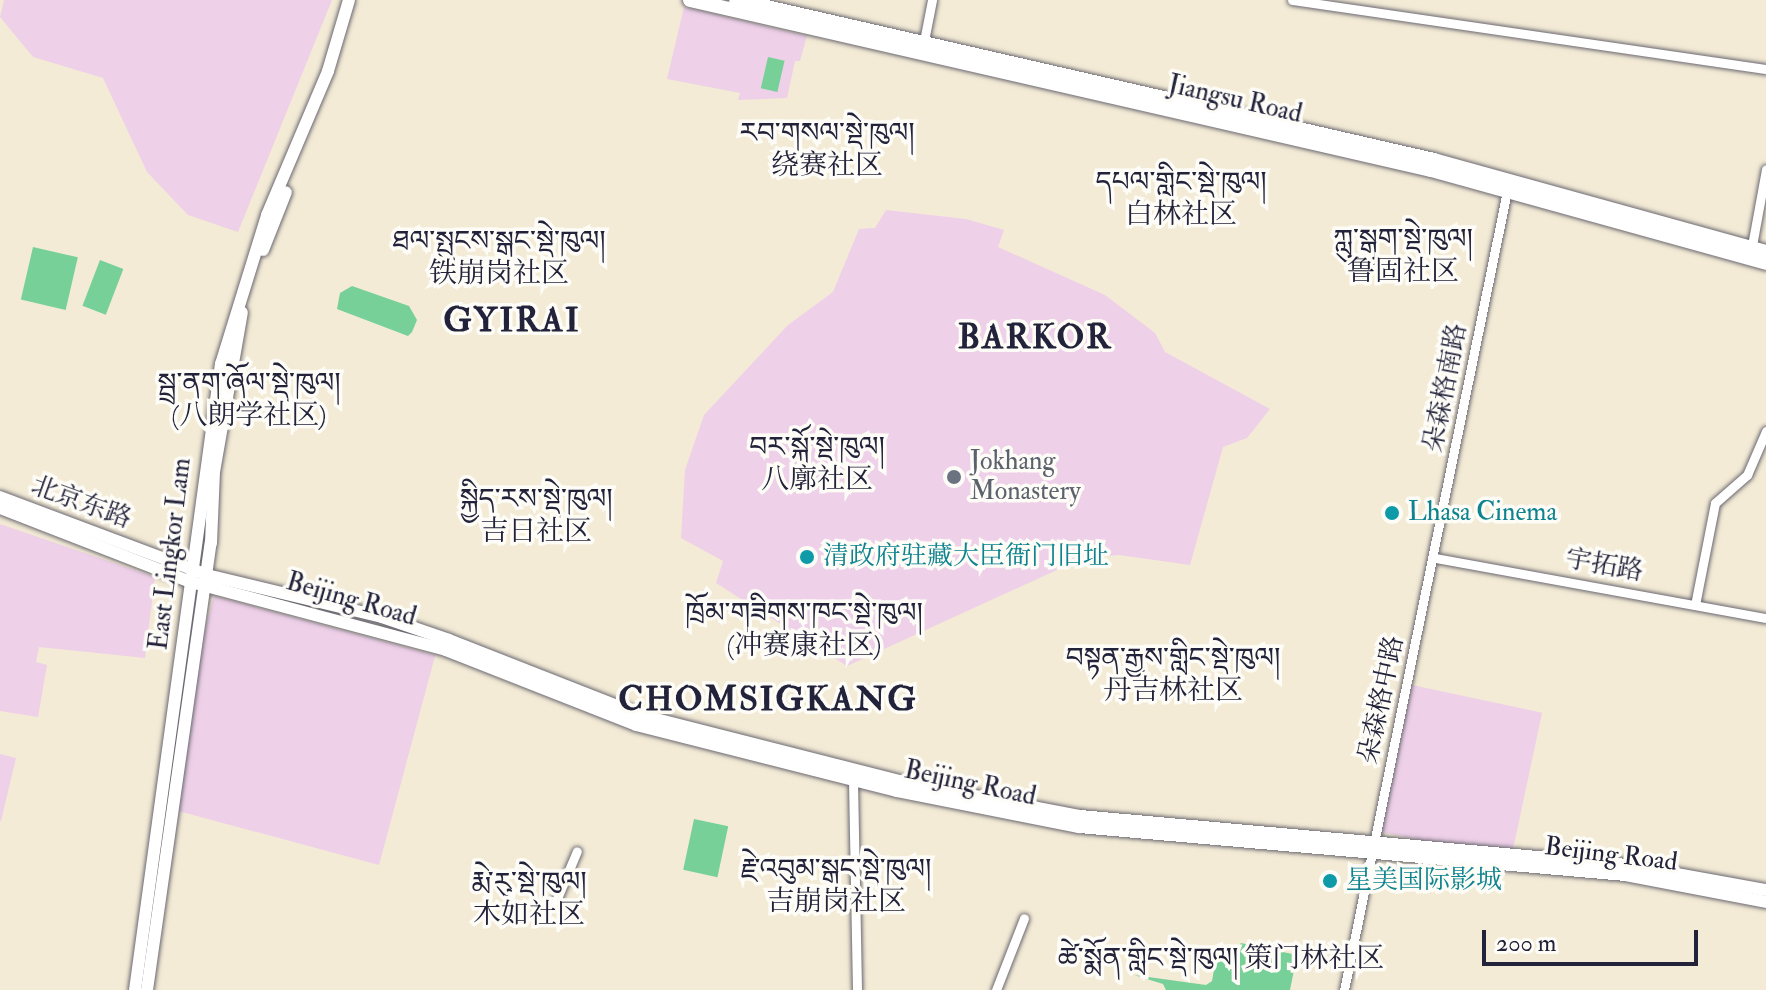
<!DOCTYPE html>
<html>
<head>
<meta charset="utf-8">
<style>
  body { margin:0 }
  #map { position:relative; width:1766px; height:990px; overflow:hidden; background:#f3ebd6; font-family:"IM FELL Double Pica","Noto Serif SC","Noto Serif Tibetan",serif }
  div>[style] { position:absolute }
  .built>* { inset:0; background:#eed0e8; transform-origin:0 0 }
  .green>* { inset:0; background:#77d097; transform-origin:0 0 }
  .roads { filter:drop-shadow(0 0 2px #6b6871) drop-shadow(0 0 2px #6b6871) }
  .minor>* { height:9px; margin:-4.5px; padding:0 4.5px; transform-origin:4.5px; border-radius:4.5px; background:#fff }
  .major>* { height:12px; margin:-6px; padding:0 6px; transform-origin:6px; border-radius:6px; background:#fff }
  .highway>* { height:14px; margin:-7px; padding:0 7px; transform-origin:7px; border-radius:7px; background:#fff }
  .dots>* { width:22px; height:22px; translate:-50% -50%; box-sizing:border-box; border:4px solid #fdfcf7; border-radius:50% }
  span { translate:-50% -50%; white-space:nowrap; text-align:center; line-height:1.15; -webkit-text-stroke:7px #fdfcf7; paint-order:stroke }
  .street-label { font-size:26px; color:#22223b }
  .worship-label { font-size:26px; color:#5b616d }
  .left { translate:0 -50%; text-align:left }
  .culture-label { font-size:26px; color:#0d838f }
  .neighbourhood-label { font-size:28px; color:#22223b }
  .district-label { font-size:34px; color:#22223b; font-weight:700; letter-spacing:2px }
  .scale { position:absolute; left:1482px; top:930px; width:216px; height:36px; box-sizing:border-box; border:4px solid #22223b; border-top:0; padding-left:10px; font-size:24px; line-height:28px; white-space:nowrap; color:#22223b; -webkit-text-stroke:6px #fdfcf7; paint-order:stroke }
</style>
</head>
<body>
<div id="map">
  <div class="built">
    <i style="clip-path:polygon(4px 0,332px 0,238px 232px,188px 215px,147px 172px,103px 78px,33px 57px,0 17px)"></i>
    <i style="clip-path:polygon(684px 7px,807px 36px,800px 61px,795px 61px,787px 98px,738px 100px,740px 93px,667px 79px)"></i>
    <i style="clip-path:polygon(886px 210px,966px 219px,1004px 230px,998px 247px,1105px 295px,1155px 333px,1165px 352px,1270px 409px,1247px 438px,1223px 447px,1190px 565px,1119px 555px,1083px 558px,847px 666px,716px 583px,723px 561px,681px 538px,685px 470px,704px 415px,788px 325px,833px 292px,859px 229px,875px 228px)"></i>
    <i style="clip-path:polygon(0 524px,155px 577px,145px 658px,39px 647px,36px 662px,47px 665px,38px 717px,0 711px)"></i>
    <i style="left:214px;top:596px;width:229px;height:217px;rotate:15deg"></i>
    <i style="left:1412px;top:685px;width:133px;height:150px;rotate:12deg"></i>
    <i style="clip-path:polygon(0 754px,16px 758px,1px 821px,0 821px)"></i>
  </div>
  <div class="green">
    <i style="left:768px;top:57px;width:17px;height:32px;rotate:13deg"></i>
    <i style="left:33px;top:247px;width:46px;height:54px;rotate:13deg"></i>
    <i style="left:100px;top:260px;width:25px;height:49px;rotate:21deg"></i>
    <i style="clip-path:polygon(352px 286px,409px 306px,417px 320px,412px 332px,408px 336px,337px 309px,340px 293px)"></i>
    <i style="left:694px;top:819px;width:35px;height:52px;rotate:12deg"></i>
    <i style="clip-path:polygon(1241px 943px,1297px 955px,1290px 990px,1166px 990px,1163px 984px,1134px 975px,1206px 985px,1212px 981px,1217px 953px,1231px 956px)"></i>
  </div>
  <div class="roads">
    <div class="minor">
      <i style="left:1292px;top:0;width:479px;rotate:8.3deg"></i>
      <i style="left:923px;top:46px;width:47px;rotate:-78.9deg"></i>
      <i style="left:1751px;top:251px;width:83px;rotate:-79.6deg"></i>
      <i style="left:1435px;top:558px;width:336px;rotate:10.3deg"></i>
      <i style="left:1695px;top:605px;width:104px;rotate:-78.9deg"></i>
      <i style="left:1715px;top:503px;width:43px;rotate:-41.2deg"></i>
      <i style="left:1747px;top:475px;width:48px;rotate:-66.6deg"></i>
      <i style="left:853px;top:781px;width:209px;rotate:88.9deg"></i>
      <i style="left:555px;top:903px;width:56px;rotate:-67.1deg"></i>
      <i style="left:996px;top:990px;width:77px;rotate:-68.7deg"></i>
      <i style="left:1344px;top:990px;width:821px;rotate:-78.47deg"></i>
    </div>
    <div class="major">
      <i style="left:263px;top:250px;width:62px;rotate:-68.4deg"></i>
      <i style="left:0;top:497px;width:221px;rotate:20.6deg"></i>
      <i style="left:207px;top:575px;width:180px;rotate:13.5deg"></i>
      <i style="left:382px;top:617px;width:71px;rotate:18.9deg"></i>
      <i style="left:449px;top:640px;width:205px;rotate:21.4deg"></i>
      <i style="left:640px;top:715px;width:270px;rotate:14.3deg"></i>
      <i style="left:902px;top:782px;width:181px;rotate:10.8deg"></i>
      <i style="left:1080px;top:816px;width:549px;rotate:5.12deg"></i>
      <i style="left:1627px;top:865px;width:141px;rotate:10.2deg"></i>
      <i style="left:0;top:508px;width:205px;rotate:21.2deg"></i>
      <i style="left:191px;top:582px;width:264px;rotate:14.9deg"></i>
      <i style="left:446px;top:650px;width:204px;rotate:21.5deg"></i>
      <i style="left:636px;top:725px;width:269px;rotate:14.2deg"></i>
      <i style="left:897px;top:791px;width:186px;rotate:11.2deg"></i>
      <i style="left:1079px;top:827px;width:548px;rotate:5.02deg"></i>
      <i style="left:1625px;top:875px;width:144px;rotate:10.8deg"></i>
      <i style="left:135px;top:990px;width:632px;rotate:-82.18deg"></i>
      <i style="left:221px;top:364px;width:156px;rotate:-72.8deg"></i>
      <i style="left:267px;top:215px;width:156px;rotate:-67deg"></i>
      <i style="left:328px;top:71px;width:74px;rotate:-73.5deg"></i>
      <i style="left:147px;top:990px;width:452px;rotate:-81.9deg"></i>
      <i style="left:211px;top:543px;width:71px;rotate:-87.6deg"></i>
      <i style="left:214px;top:472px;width:162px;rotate:-80.1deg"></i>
    </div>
    <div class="highway">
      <i style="left:690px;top:0;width:760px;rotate:12.92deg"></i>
      <i style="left:1431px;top:170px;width:348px;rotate:15.5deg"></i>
      <i style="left:736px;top:0;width:716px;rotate:12.91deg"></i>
      <i style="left:1434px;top:160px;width:345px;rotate:15.5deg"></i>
    </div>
  </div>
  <div class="dots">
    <i style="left:954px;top:477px;background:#6b7280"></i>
    <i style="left:1392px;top:513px;background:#0f9aa8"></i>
    <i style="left:807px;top:557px;background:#0f9aa8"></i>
    <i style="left:1330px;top:881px;background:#0f9aa8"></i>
  </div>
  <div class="street-label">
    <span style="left:1235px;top:100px;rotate:13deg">Jiangsu Road</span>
    <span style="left:1446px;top:388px;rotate:-79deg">朵森格南路</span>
    <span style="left:81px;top:503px;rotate:20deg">北京东路</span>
    <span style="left:171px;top:554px;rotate:-83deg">East Lingkor Lam</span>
    <span style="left:1604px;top:566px;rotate:10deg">宇拓路</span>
    <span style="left:351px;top:600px;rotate:16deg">Beijing Road</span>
    <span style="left:1382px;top:700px;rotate:-78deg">朵森格中路</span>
    <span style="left:970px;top:784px;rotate:12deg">Beijing Road</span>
    <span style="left:1611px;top:855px;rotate:7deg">Beijing Road</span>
  </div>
  <div class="worship-label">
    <span class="left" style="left:970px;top:477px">Jokhang<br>Monastery</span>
  </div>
  <div class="culture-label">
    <span class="left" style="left:1408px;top:513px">Lhasa Cinema</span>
    <span class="left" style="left:823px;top:557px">清政府驻藏大臣衙门旧址</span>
    <span class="left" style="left:1346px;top:881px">星美国际影城</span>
  </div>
  <div class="neighbourhood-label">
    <span style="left:827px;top:150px">རབ་གསལ་སྡེ་ཁུལ།<br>绕赛社区</span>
    <span style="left:1181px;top:199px">དཔལ་གླིང་སྡེ་ཁུལ།<br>白林社区</span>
    <span style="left:1403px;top:256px">ཀླུ་སྒུག་སྡེ་ཁུལ།<br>鲁固社区</span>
    <span style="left:499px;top:258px">ཐལ་སྤུངས་སྒང་སྡེ་ཁུལ།<br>铁崩岗社区</span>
    <span style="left:249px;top:400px">སྦྲ་ནག་ཞོལ་སྡེ་ཁུལ།<br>(八朗学社区)</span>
    <span style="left:817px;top:464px">བར་སྐོ་སྡེ་ཁུལ།<br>八廓社区</span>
    <span style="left:536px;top:516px">སྐྱིད་རས་སྡེ་ཁུལ།<br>吉日社区</span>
    <span style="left:804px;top:630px">ཁྲོམ་གཟིགས་ཁང་སྡེ་ཁུལ།<br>(冲赛康社区)</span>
    <span style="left:1173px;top:675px">བསྟན་རྒྱས་གླིང་སྡེ་ཁུལ།<br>丹吉林社区</span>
    <span style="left:836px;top:886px">རྗེ་འབུམ་སྒང་སྡེ་ཁུལ།<br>吉崩岗社区</span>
    <span style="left:529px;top:899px">རྨེ་རུ་སྡེ་ཁུལ།<br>木如社区</span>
    <span style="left:1221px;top:959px">ཚེ་སྨོན་གླིང་སྡེ་ཁུལ། 策门林社区</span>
  </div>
  <div class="district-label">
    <span style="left:512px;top:321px">GYIRAI</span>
    <span style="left:1035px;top:338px">BARKOR</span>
    <span style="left:768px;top:700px">CHOMSIGKANG</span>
  </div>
  <div class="scale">200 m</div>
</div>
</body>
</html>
